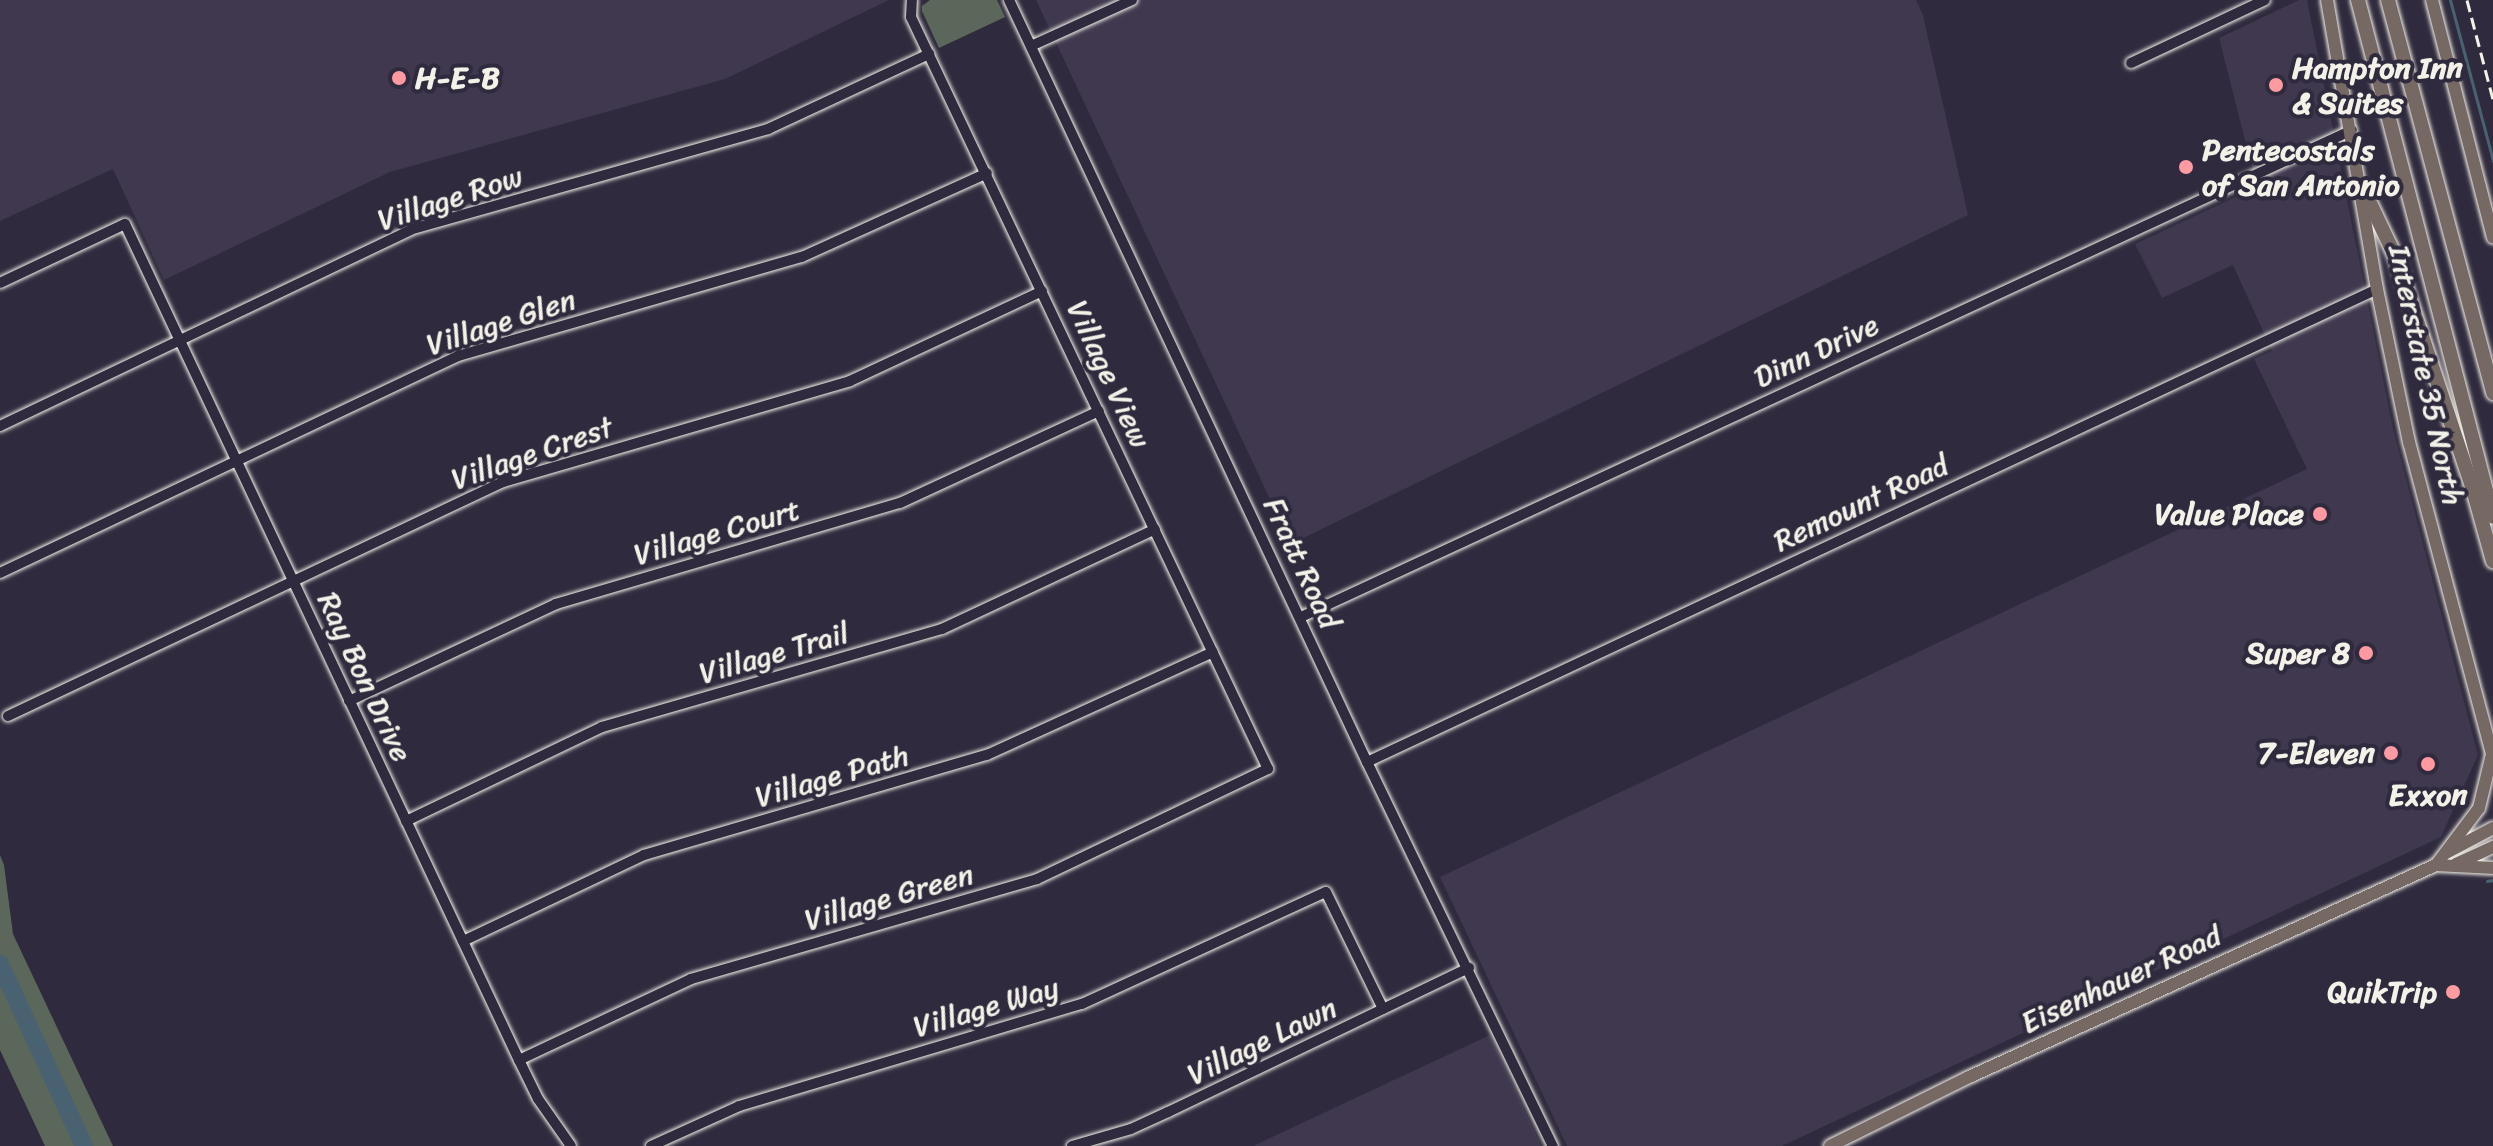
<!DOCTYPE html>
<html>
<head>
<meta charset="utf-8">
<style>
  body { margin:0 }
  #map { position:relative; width:2493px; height:1146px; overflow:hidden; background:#2f2a3d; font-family:Sriracha,sans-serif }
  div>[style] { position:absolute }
  .built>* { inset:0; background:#3f384e }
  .green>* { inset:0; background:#5c675b }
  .stream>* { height:3px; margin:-1.5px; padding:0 1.5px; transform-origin:1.5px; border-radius:1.5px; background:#496271 }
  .river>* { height:18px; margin:-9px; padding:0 9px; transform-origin:9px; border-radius:9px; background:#496271 }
  .roads { filter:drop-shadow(0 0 2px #f4f1e8) drop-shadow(0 0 2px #f4f1e8) }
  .minor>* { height:10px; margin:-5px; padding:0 5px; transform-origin:5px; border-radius:5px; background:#2f2a3d }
  .major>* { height:12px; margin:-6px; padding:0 6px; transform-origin:6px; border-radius:6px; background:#766964 }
  .highway>* { height:14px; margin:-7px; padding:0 7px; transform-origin:7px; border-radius:7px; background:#766964 }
  .rail>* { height:3px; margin-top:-1.5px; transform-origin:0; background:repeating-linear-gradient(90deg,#f4f1e8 0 12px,transparent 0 18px) }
  .dots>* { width:22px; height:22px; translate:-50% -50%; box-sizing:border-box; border:4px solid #2f2a3d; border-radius:50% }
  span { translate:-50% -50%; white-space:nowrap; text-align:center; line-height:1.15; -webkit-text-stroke:8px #2f2a3d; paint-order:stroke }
  .poi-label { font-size:30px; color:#f4f1e8; font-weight:700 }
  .left { translate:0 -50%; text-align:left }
  .right { translate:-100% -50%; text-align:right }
  .street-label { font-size:30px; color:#f4f1e8 }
</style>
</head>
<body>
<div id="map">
  <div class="built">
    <i style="clip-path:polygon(0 0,889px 0,725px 79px,390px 172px,164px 280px,113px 169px,0 221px)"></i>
    <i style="clip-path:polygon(1036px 0,1916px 0,1923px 15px,1968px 215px,1291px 544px)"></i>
    <i style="clip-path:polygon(2299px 0,2307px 0,2393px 429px,2478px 755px,2441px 837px,1782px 1146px,1567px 1146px,1440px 877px,2307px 469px,2254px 359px,2272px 351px,2233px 265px,2162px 298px,2135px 244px,2257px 187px,2219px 38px)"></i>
    <i style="clip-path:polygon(1490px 1035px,1541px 1146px,1253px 1146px)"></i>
  </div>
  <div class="green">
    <i style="clip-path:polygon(930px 0,997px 0,1005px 17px,939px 48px,922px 11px,922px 6px)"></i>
    <i style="clip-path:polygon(0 855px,4px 865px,13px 934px,113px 1146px,45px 1146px,0 1050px)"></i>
  </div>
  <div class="stream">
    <i style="left:2450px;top:0;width:167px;rotate:75deg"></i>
    <i style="left:2487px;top:881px;width:6px;rotate:-9deg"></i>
  </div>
  <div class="river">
    <i style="left:0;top:964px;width:200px;rotate:65.2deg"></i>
  </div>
  <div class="roads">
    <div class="minor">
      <i style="left:1009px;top:0;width:842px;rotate:64.84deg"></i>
      <i style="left:1367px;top:762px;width:427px;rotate:64.2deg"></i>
      <i style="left:1031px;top:46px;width:111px;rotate:-24.5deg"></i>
      <i style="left:2131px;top:63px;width:148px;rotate:-25.2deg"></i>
      <i style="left:0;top:283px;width:138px;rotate:-25.3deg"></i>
      <i style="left:125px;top:224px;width:924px;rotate:64.77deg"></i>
      <i style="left:519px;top:1060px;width:43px;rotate:64deg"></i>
      <i style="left:538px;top:1099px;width:57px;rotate:54.9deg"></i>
      <i style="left:0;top:426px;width:461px;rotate:-25.5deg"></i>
      <i style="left:416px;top:228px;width:366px;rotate:-15.7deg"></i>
      <i style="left:768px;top:129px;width:178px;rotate:-25deg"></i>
      <i style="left:0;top:573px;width:507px;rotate:-25.35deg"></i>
      <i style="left:458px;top:356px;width:358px;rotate:-16.1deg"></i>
      <i style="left:802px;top:257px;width:203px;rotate:-24.4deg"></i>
      <i style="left:1301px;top:617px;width:1158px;rotate:-24.86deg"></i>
      <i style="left:349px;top:701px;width:229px;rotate:-25.1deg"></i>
      <i style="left:556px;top:604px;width:359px;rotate:-16.4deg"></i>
      <i style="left:900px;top:503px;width:219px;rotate:-24.8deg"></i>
      <i style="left:8px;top:716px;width:548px;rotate:-25.3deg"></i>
      <i style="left:503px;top:482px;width:361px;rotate:-16.2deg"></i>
      <i style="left:850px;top:381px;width:212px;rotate:-25.1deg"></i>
      <i style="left:1367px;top:762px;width:1115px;rotate:-25.09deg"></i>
      <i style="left:406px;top:821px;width:217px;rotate:-25.6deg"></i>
      <i style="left:602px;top:727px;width:354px;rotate:-16.1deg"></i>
      <i style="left:942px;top:629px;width:235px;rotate:-25.1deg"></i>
      <i style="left:463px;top:941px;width:200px;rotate:-25.4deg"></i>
      <i style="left:644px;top:855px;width:357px;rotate:-16.3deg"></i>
      <i style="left:987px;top:755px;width:248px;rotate:-24.5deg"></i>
      <i style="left:519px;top:1060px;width:190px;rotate:-25.2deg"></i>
      <i style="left:691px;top:979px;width:360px;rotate:-16.1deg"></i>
      <i style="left:1037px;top:879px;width:256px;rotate:-25.5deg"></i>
      <i style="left:1268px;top:769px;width:832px;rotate:-115.4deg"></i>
      <i style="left:911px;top:17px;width:17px;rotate:-87deg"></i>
      <i style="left:651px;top:1146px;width:97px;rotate:-24.4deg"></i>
      <i style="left:739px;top:1106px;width:358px;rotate:-16.6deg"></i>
      <i style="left:1082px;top:1004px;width:268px;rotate:-24.7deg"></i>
      <i style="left:1326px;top:892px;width:130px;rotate:64deg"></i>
      <i style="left:1072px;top:1146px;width:61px;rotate:-16.1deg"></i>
      <i style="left:1131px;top:1129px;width:41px;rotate:-24.7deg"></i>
      <i style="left:1168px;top:1112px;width:334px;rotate:-25.6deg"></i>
    </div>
    <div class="major">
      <i style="left:2327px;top:0;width:293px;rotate:80.2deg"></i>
      <i style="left:2377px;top:289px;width:156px;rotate:78.2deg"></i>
      <i style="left:2409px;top:442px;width:326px;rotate:75.1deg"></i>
      <i style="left:2432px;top:0;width:245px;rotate:75.6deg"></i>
      <i style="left:2446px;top:853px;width:53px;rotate:-28deg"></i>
      <i style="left:2456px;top:864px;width:41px;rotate:-24.7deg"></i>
      <i style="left:2436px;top:865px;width:71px;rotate:-53deg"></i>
      <i style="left:2479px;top:808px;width:56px;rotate:-76.5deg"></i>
      <i style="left:1830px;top:1146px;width:155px;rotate:-26.4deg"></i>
      <i style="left:1969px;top:1077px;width:513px;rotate:-24.42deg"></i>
      <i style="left:2436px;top:865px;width:57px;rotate:3deg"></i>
    </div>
    <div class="highway">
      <i style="left:2358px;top:0;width:534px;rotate:75.37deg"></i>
      <i style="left:2388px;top:0;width:407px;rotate:75deg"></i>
      <i style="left:2362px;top:186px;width:80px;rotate:64.7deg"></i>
      <i style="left:2396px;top:258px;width:240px;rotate:71.6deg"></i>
      <i style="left:2472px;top:486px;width:78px;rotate:74.4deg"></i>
    </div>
  </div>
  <div class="rail">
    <i style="left:2467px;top:0;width:102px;rotate:75.3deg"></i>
  </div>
  <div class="dots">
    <i style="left:399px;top:78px;background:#ff9aa2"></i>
    <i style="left:2276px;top:85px;background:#ff9aa2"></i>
    <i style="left:2186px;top:167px;background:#ff9aa2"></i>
    <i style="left:2320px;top:514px;background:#ff9aa2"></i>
    <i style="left:2366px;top:653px;background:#ff9aa2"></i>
    <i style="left:2391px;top:753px;background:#ff9aa2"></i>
    <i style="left:2428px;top:764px;background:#ff9aa2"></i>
    <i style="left:2453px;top:992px;background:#ff9aa2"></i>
  </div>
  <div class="poi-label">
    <span class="left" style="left:2292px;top:85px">Hampton Inn<br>&amp; Suites</span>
    <span class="left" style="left:415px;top:78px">H-E-B</span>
    <span class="left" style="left:2202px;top:167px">Pentecostals<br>of San Antonio</span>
    <span class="right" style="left:2304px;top:514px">Value Place</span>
    <span class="right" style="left:2350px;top:653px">Super 8</span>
    <span class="right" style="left:2375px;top:753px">7-Eleven</span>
    <span style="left:2428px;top:795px">Exxon</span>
    <span class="right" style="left:2437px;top:992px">QuikTrip</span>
  </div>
  <div class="street-label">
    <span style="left:450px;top:198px;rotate:-18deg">Village Row</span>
    <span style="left:501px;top:322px;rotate:-18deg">Village Glen</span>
    <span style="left:1816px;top:351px;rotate:-25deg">Dinn Drive</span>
    <span style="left:1109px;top:374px;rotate:65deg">Village View</span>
    <span style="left:2426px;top:375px;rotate:78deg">Interstate 35 North</span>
    <span style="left:532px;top:453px;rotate:-19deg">Village Crest</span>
    <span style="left:1861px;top:503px;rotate:-25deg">Remount Road</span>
    <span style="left:717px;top:532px;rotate:-16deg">Village Court</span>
    <span style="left:1302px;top:563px;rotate:65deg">Fratt Road</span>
    <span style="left:774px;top:653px;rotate:-16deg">Village Trail</span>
    <span style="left:365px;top:677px;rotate:65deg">Ray Bon Drive</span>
    <span style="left:832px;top:776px;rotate:-16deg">Village Path</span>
    <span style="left:889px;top:897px;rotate:-16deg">Village Green</span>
    <span style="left:2121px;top:979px;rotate:-25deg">Eisenhauer Road</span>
    <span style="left:986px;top:1007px;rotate:-16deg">Village Way</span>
    <span style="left:1262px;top:1041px;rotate:-26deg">Village Lawn</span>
  </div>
</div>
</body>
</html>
